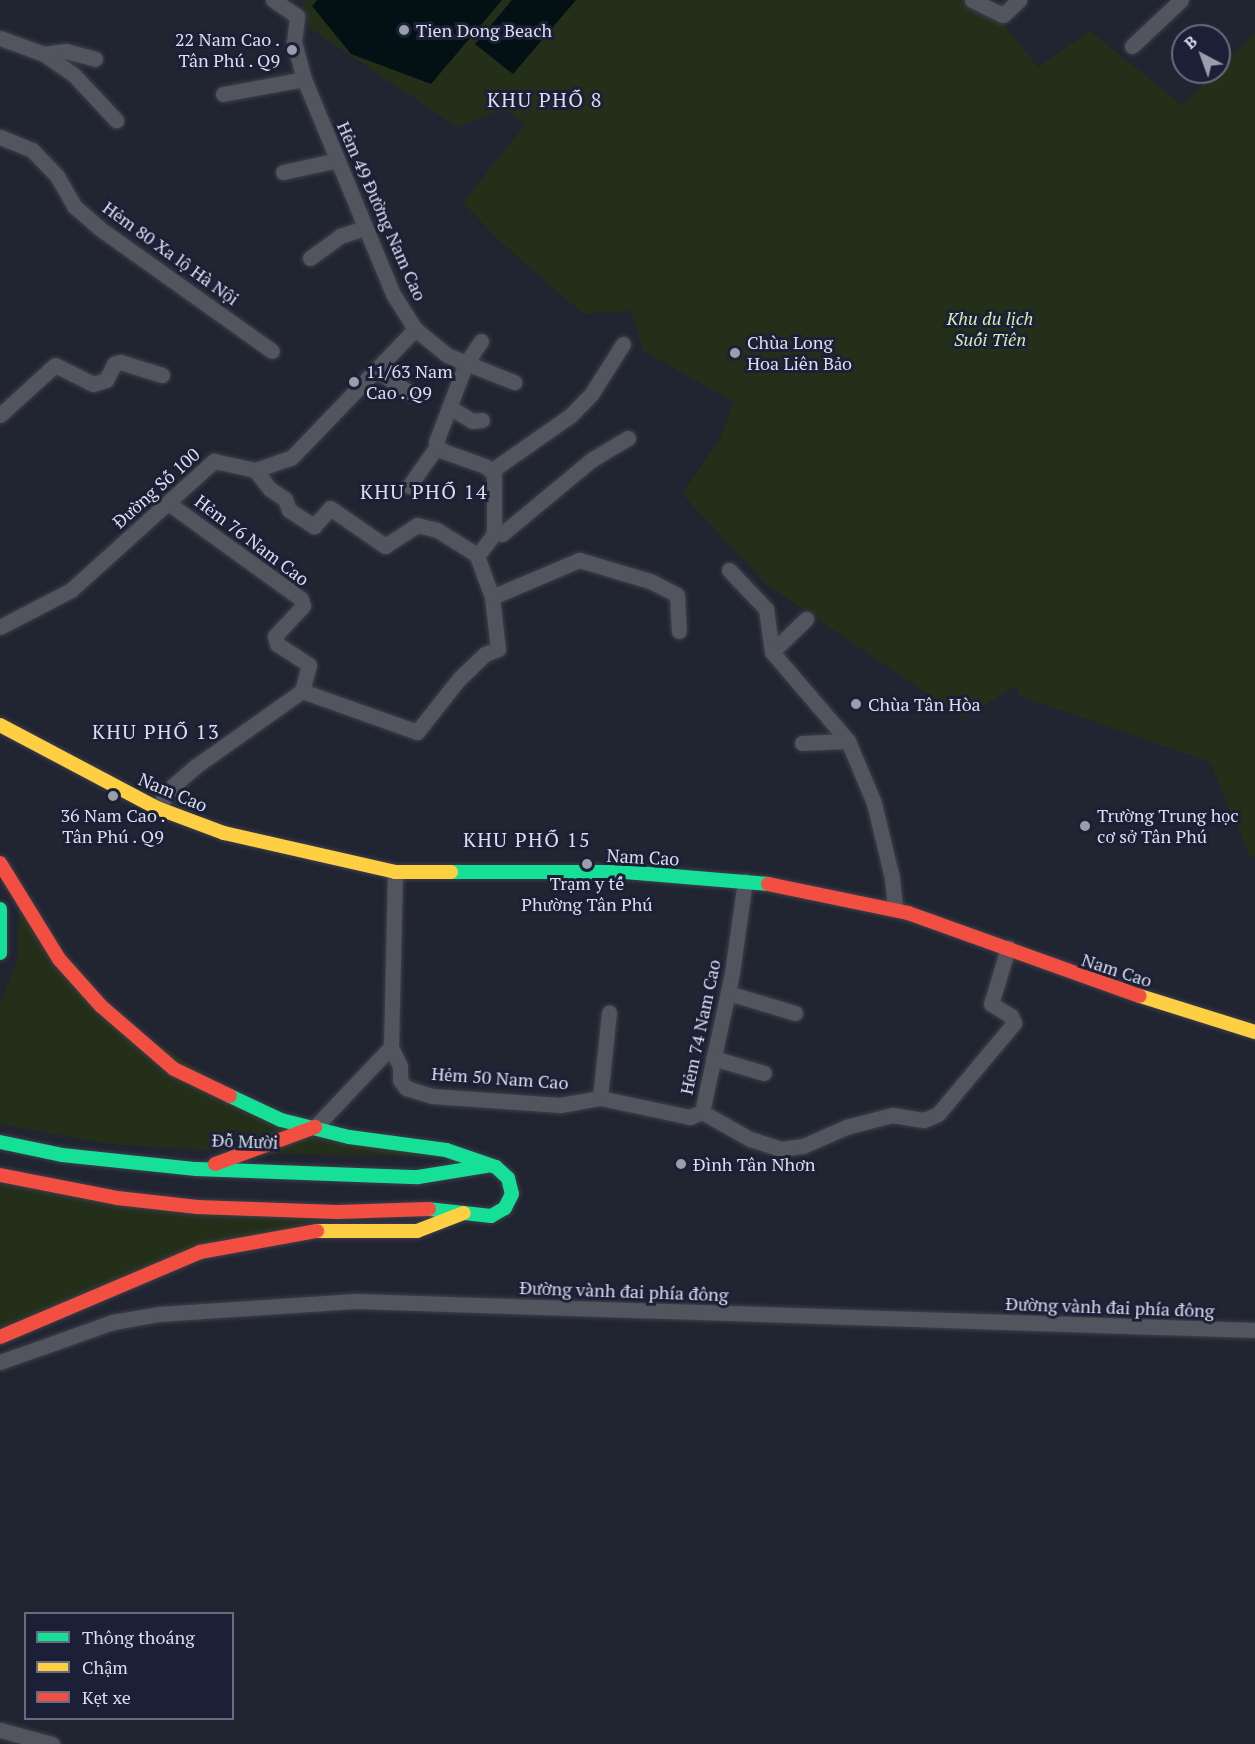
<!DOCTYPE html>
<html>
<head>
<meta charset="utf-8">
<style>
  body { margin:0 }
  #map { position:relative; width:1255px; height:1744px; overflow:hidden; background:#212431; font-family:"PT Serif",serif }
  div>[style] { position:absolute }
  .green>* { inset:0; background:#242f1a }
  .water>* { inset:0; background:#031014 }
  .roads { filter:drop-shadow(0 0 2px #3d404b) drop-shadow(0 0 2px #3d404b) }
  .street>* { height:15px; margin:-7.5px; padding:0 7.5px; transform-origin:7.5px; border-radius:7.5px; background:#52545e }
  .fast>* { height:14px; margin:-7px; padding:0 7px; transform-origin:7px; border-radius:7px; background:#16e098 }
  .slow>* { height:14px; margin:-7px; padding:0 7px; transform-origin:7px; border-radius:7px; background:#ffcf43 }
  .jam>* { height:14px; margin:-7px; padding:0 7px; transform-origin:7px; border-radius:7px; background:#f24e42 }
  .dots>* { width:16px; height:16px; translate:-50% -50%; box-sizing:border-box; border:3px solid #1b2037; border-radius:50% }
  span { translate:-50% -50%; white-space:nowrap; text-align:center; line-height:1.15; -webkit-text-stroke:6px #1b2037; paint-order:stroke }
  .poi-label { font-size:18px; color:#dadfef }
  .left { translate:0 -50%; text-align:left }
  .right { translate:-100% -50%; text-align:right }
  .street-label { font-size:18px; color:#dadfef }
  .park-label { font-size:18px; color:#d1edb1; font-style:italic }
  .neighbourhood-label { font-size:20px; color:#dadfef; letter-spacing:1.5px }
  .legend { position:absolute; left:24px; top:1612px; width:210px; height:108px; box-sizing:border-box; background:#1b2037; border:2px solid #676c81; margin:0; padding:8px 10px; list-style:none; font-size:18px; color:#dadfef }
  .legend li { display:flex; align-items:center; gap:12px; height:30px }
  .legend b { width:30px; border:2px solid #676c81 }
  .north { position:absolute; left:1171px; top:24px; width:60px; height:60px; box-sizing:border-box; background:#1b2037; border:2px solid #676c81; border-radius:50%; rotate:319deg; font-size:16px; font-weight:700; line-height:24px; text-align:center; color:#dadfef }
  .north::after { content:''; display:block; margin:auto; width:21px; height:27px; background:#999eac; clip-path:polygon(50% 0,100% 100%,50% 72%,0 100%) }
</style>
</head>
<body>
<div id="map">
  <div class="green">
    <i style="clip-path:polygon(302px 0,968px 0,975px 12px,1003px 24px,1038px 67px,1090px 31px,1182px 105px,1255px 32px,1255px 856px,1250px 858px,1210px 762px,1020px 696px,1016px 686px,963px 718px,766px 584px,682px 494px,721px 436px,734px 402px,643px 351px,631px 311px,583px 314px,502px 243px,463px 203px,525px 124px,504px 109px,457px 127px,309px 28px)"></i>
    <i style="clip-path:polygon(19px 908px,80px 992px,290px 1130px,221px 1151px,110px 1144px,0 1124px,0 1004px,17px 961px)"></i>
    <i style="clip-path:polygon(312px 1136px,436px 1157px,259px 1153px)"></i>
    <i style="clip-path:polygon(0 1184px,319px 1220px,0 1327px)"></i>
  </div>
  <div class="water">
    <i style="clip-path:polygon(317px 0,502px 0,431px 84px,351px 54px,312px 6px)"></i>
    <i style="clip-path:polygon(512px 0,576px 0,513px 74px,475px 44px)"></i>
  </div>
  <div class="roads">
    <div class="street">
      <i style="left:972px;top:0;width:34px;rotate:26deg"></i>
      <i style="left:1003px;top:15px;width:22px;rotate:-43deg"></i>
      <i style="left:0;top:38px;width:47px;rotate:20deg"></i>
      <i style="left:44px;top:54px;width:37px;rotate:35deg"></i>
      <i style="left:74px;top:75px;width:62px;rotate:47deg"></i>
      <i style="left:1132px;top:46px;width:67px;rotate:-43.2deg"></i>
      <i style="left:44px;top:54px;width:22px;rotate:-8deg"></i>
      <i style="left:66px;top:51px;width:30px;rotate:15deg"></i>
      <i style="left:223px;top:94px;width:82px;rotate:-10.5deg"></i>
      <i style="left:0;top:137px;width:35px;rotate:22deg"></i>
      <i style="left:32px;top:150px;width:36px;rotate:46deg"></i>
      <i style="left:57px;top:176px;width:34px;rotate:60deg"></i>
      <i style="left:74px;top:206px;width:33px;rotate:41deg"></i>
      <i style="left:99px;top:228px;width:212px;rotate:35.4deg"></i>
      <i style="left:283px;top:172px;width:56px;rotate:-12.3deg"></i>
      <i style="left:310px;top:258px;width:37px;rotate:-36deg"></i>
      <i style="left:340px;top:236px;width:26px;rotate:-18deg"></i>
      <i style="left:481px;top:341px;width:27px;rotate:124deg"></i>
      <i style="left:466px;top:363px;width:52px;rotate:21.6deg"></i>
      <i style="left:376px;top:370px;width:41px;rotate:34.1deg"></i>
      <i style="left:449px;top:407px;width:27px;rotate:31deg"></i>
      <i style="left:472px;top:421px;width:10px;rotate:-6deg"></i>
      <i style="left:0;top:415px;width:74px;rotate:-42.3deg"></i>
      <i style="left:55px;top:365px;width:42px;rotate:26.6deg"></i>
      <i style="left:93px;top:384px;width:14px;rotate:-17deg"></i>
      <i style="left:106px;top:380px;width:18px;rotate:-63deg"></i>
      <i style="left:114px;top:364px;width:6px;rotate:-18deg"></i>
      <i style="left:120px;top:362px;width:44px;rotate:17.2deg"></i>
      <i style="left:255px;top:470px;width:24px;rotate:52deg"></i>
      <i style="left:270px;top:489px;width:18px;rotate:34deg"></i>
      <i style="left:285px;top:499px;width:12px;rotate:70deg"></i>
      <i style="left:289px;top:510px;width:30px;rotate:33deg"></i>
      <i style="left:314px;top:526px;width:24px;rotate:-48deg"></i>
      <i style="left:330px;top:508px;width:67px;rotate:34.6deg"></i>
      <i style="left:385px;top:546px;width:38px;rotate:-33deg"></i>
      <i style="left:417px;top:525px;width:21px;rotate:14deg"></i>
      <i style="left:437px;top:530px;width:47px;rotate:32deg"></i>
      <i style="left:491px;top:471px;width:98px;rotate:-35deg"></i>
      <i style="left:571px;top:415px;width:30px;rotate:-46deg"></i>
      <i style="left:592px;top:393px;width:58px;rotate:-57.7deg"></i>
      <i style="left:409px;top:486px;width:50px;rotate:-54.7deg"></i>
      <i style="left:168px;top:503px;width:164px;rotate:35.8deg"></i>
      <i style="left:301px;top:599px;width:7px;rotate:74deg"></i>
      <i style="left:303px;top:606px;width:41px;rotate:133deg"></i>
      <i style="left:275px;top:636px;width:8px;rotate:76deg"></i>
      <i style="left:277px;top:644px;width:38px;rotate:33deg"></i>
      <i style="left:309px;top:665px;width:27px;rotate:105deg"></i>
      <i style="left:502px;top:534px;width:116px;rotate:-39.7deg"></i>
      <i style="left:591px;top:460px;width:43px;rotate:-30.7deg"></i>
      <i style="left:729px;top:570px;width:54px;rotate:46.5deg"></i>
      <i style="left:766px;top:609px;width:43px;rotate:82.1deg"></i>
      <i style="left:492px;top:597px;width:95px;rotate:-23deg"></i>
      <i style="left:579px;top:560px;width:74px;rotate:16.5deg"></i>
      <i style="left:650px;top:581px;width:30px;rotate:27deg"></i>
      <i style="left:677px;top:595px;width:36px;rotate:87deg"></i>
      <i style="left:806px;top:619px;width:47px;rotate:135.9deg"></i>
      <i style="left:772px;top:652px;width:117px;rotate:49.5deg"></i>
      <i style="left:848px;top:741px;width:67px;rotate:67.2deg"></i>
      <i style="left:874px;top:803px;width:77px;rotate:76.5deg"></i>
      <i style="left:892px;top:878px;width:31px;rotate:84deg"></i>
      <i style="left:0;top:627px;width:80px;rotate:-27.5deg"></i>
      <i style="left:71px;top:590px;width:193px;rotate:-42.1deg"></i>
      <i style="left:214px;top:461px;width:42px;rotate:12.4deg"></i>
      <i style="left:255px;top:470px;width:39px;rotate:-19deg"></i>
      <i style="left:292px;top:457px;width:178px;rotate:-46.1deg"></i>
      <i style="left:802px;top:743px;width:46px;rotate:-2.5deg"></i>
      <i style="left:157px;top:808px;width:29px;rotate:-54deg"></i>
      <i style="left:174px;top:785px;width:29px;rotate:-41deg"></i>
      <i style="left:196px;top:766px;width:130px;rotate:-35.3deg"></i>
      <i style="left:302px;top:691px;width:122px;rotate:19.6deg"></i>
      <i style="left:417px;top:732px;width:68px;rotate:-51.6deg"></i>
      <i style="left:459px;top:679px;width:36px;rotate:-44deg"></i>
      <i style="left:485px;top:654px;width:14px;rotate:-21deg"></i>
      <i style="left:498px;top:649px;width:52px;rotate:-96.6deg"></i>
      <i style="left:492px;top:597px;width:44px;rotate:-110.1deg"></i>
      <i style="left:477px;top:556px;width:28px;rotate:-52deg"></i>
      <i style="left:494px;top:534px;width:61px;rotate:-90deg"></i>
      <i style="left:494px;top:473px;width:11px;rotate:-142deg"></i>
      <i style="left:485px;top:466px;width:48px;rotate:-160.4deg"></i>
      <i style="left:440px;top:450px;width:9px;rotate:-117deg"></i>
      <i style="left:436px;top:442px;width:85px;rotate:-69.2deg"></i>
      <i style="left:466px;top:363px;width:21px;rotate:-157deg"></i>
      <i style="left:447px;top:355px;width:41px;rotate:-140.9deg"></i>
      <i style="left:415px;top:329px;width:41px;rotate:-122.2deg"></i>
      <i style="left:393px;top:294px;width:233px;rotate:-112.5deg"></i>
      <i style="left:304px;top:79px;width:38px;rotate:-105deg"></i>
      <i style="left:294px;top:42px;width:26px;rotate:-83deg"></i>
      <i style="left:297px;top:16px;width:29px;rotate:-146deg"></i>
      <i style="left:728px;top:993px;width:70px;rotate:16.6deg"></i>
      <i style="left:391px;top:1047px;width:21px;rotate:65deg"></i>
      <i style="left:400px;top:1066px;width:14px;rotate:90deg"></i>
      <i style="left:400px;top:1080px;width:10px;rotate:53deg"></i>
      <i style="left:406px;top:1088px;width:27px;rotate:17deg"></i>
      <i style="left:432px;top:1096px;width:128px;rotate:4deg"></i>
      <i style="left:560px;top:1105px;width:41px;rotate:-9.9deg"></i>
      <i style="left:600px;top:1098px;width:92px;rotate:11.9deg"></i>
      <i style="left:690px;top:1117px;width:13px;rotate:-23deg"></i>
      <i style="left:702px;top:1112px;width:142px;rotate:-77.8deg"></i>
      <i style="left:732px;top:973px;width:93px;rotate:-82deg"></i>
      <i style="left:713px;top:1058px;width:53px;rotate:16.4deg"></i>
      <i style="left:600px;top:1098px;width:86px;rotate:-84deg"></i>
      <i style="left:702px;top:1112px;width:55px;rotate:29.4deg"></i>
      <i style="left:750px;top:1139px;width:33px;rotate:18deg"></i>
      <i style="left:781px;top:1149px;width:22px;rotate:-8deg"></i>
      <i style="left:803px;top:1146px;width:47px;rotate:-23.8deg"></i>
      <i style="left:846px;top:1127px;width:48px;rotate:-14.6deg"></i>
      <i style="left:892px;top:1115px;width:32px;rotate:9deg"></i>
      <i style="left:924px;top:1120px;width:15px;rotate:-23deg"></i>
      <i style="left:938px;top:1114px;width:119px;rotate:-50.1deg"></i>
      <i style="left:1014px;top:1023px;width:8px;rotate:-113deg"></i>
      <i style="left:1011px;top:1016px;width:23px;rotate:-149deg"></i>
      <i style="left:991px;top:1004px;width:59px;rotate:-73.1deg"></i>
      <i style="left:315px;top:1127px;width:110px;rotate:-46.5deg"></i>
      <i style="left:391px;top:1047px;width:175px;rotate:-88.7deg"></i>
      <i style="left:0;top:1362px;width:120px;rotate:-19.5deg"></i>
      <i style="left:113px;top:1322px;width:47px;rotate:-9.9deg"></i>
      <i style="left:159px;top:1314px;width:197px;rotate:-3.8deg"></i>
      <i style="left:356px;top:1301px;width:899px;rotate:1.85deg"></i>
      <i style="left:0;top:1730px;width:54px;rotate:15.1deg"></i>
    </div>
    <div class="fast">
      <i style="left:451px;top:872px;width:174px"></i>
      <i style="left:625px;top:872px;width:144px;rotate:4.8deg"></i>
      <i style="left:0;top:909px;width:44px;rotate:90deg"></i>
      <i style="left:230px;top:1096px;width:56px;rotate:25.2deg"></i>
      <i style="left:281px;top:1120px;width:70px;rotate:14deg"></i>
      <i style="left:349px;top:1137px;width:98px;rotate:7.6deg"></i>
      <i style="left:446px;top:1150px;width:53px;rotate:18.8deg"></i>
      <i style="left:496px;top:1167px;width:16px;rotate:43deg"></i>
      <i style="left:508px;top:1178px;width:16px;rotate:76deg"></i>
      <i style="left:512px;top:1194px;width:16px;rotate:117deg"></i>
      <i style="left:505px;top:1208px;width:16px;rotate:150deg"></i>
      <i style="left:491px;top:1216px;width:62px;rotate:-173.6deg"></i>
      <i style="left:0;top:1142px;width:63px;rotate:11.8deg"></i>
      <i style="left:62px;top:1155px;width:135px;rotate:6deg"></i>
      <i style="left:196px;top:1169px;width:222px;rotate:2.1deg"></i>
      <i style="left:418px;top:1177px;width:70px;rotate:-9.1deg"></i>
    </div>
    <div class="slow">
      <i style="left:0;top:725px;width:178px;rotate:27.9deg"></i>
      <i style="left:157px;top:808px;width:72px;rotate:20.5deg"></i>
      <i style="left:224px;top:833px;width:175px;rotate:12.8deg"></i>
      <i style="left:395px;top:872px;width:56px"></i>
      <i style="left:1140px;top:996px;width:121px;rotate:17.4deg"></i>
      <i style="left:317px;top:1231px;width:100px"></i>
      <i style="left:417px;top:1231px;width:50px;rotate:-21deg"></i>
    </div>
    <div class="jam">
      <i style="left:0;top:863px;width:113px;rotate:58.4deg"></i>
      <i style="left:59px;top:959px;width:63px;rotate:48.2deg"></i>
      <i style="left:101px;top:1006px;width:96px;rotate:40.8deg"></i>
      <i style="left:174px;top:1069px;width:62px;rotate:25.7deg"></i>
      <i style="left:768px;top:884px;width:143px;rotate:11.7deg"></i>
      <i style="left:908px;top:913px;width:246px;rotate:19.7deg"></i>
      <i style="left:215px;top:1164px;width:107px;rotate:-20.3deg"></i>
      <i style="left:0;top:1175px;width:119px;rotate:11.1deg"></i>
      <i style="left:117px;top:1198px;width:81px;rotate:6.4deg"></i>
      <i style="left:197px;top:1207px;width:140px;rotate:2deg"></i>
      <i style="left:337px;top:1212px;width:92px;rotate:-1.9deg"></i>
      <i style="left:0;top:1337px;width:217px;rotate:-23deg"></i>
      <i style="left:200px;top:1252px;width:119px;rotate:-10.2deg"></i>
    </div>
  </div>
  <div class="dots">
    <i style="left:404px;top:30px;background:#999eac"></i>
    <i style="left:292px;top:50px;background:#999eac"></i>
    <i style="left:735px;top:353px;background:#999eac"></i>
    <i style="left:354px;top:382px;background:#999eac"></i>
    <i style="left:856px;top:704px;background:#999eac"></i>
    <i style="left:113px;top:796px;background:#999eac"></i>
    <i style="left:1085px;top:826px;background:#999eac"></i>
    <i style="left:587px;top:864px;background:#999eac"></i>
    <i style="left:681px;top:1164px;background:#999eac"></i>
  </div>
  <div class="poi-label">
    <span class="left" style="left:416px;top:30px">Tien Dong Beach</span>
    <span class="right" style="left:280px;top:50px">22 Nam Cao .<br>Tân Phú . Q9</span>
    <span class="left" style="left:747px;top:353px">Chùa Long<br>Hoa Liên Bảo</span>
    <span class="left" style="left:366px;top:382px">11/63 Nam<br>Cao . Q9</span>
    <span class="left" style="left:868px;top:704px">Chùa Tân Hòa</span>
    <span style="left:113px;top:826px">36 Nam Cao .<br>Tân Phú . Q9</span>
    <span class="left" style="left:1097px;top:826px">Trường Trung học<br>cơ sở Tân Phú</span>
    <span style="left:587px;top:894px">Trạm y tế<br>Phường Tân Phú</span>
    <span class="left" style="left:693px;top:1164px">Đình Tân Nhơn</span>
  </div>
  <div class="street-label">
    <span style="left:382px;top:211px;rotate:66deg">Hẻm 49 Đường Nam Cao</span>
    <span style="left:171px;top:253px;rotate:36deg">Hẻm 80 Xa lộ Hà Nội</span>
    <span style="left:156px;top:488px;rotate:-42deg">Đường Số 100</span>
    <span style="left:252px;top:540px;rotate:37deg">Hẻm 76 Nam Cao</span>
    <span style="left:173px;top:792px;rotate:23deg">Nam Cao</span>
    <span style="left:643px;top:857px;rotate:3deg">Nam Cao</span>
    <span style="left:1117px;top:970px;rotate:18deg">Nam Cao</span>
    <span style="left:700px;top:1027px;rotate:-78deg">Hẻm 74 Nam Cao</span>
    <span style="left:500px;top:1078px;rotate:4deg">Hẻm 50 Nam Cao</span>
    <span style="left:245px;top:1141px;rotate:2deg">Đỗ Mười</span>
    <span style="left:624px;top:1291px;rotate:2deg">Đường vành đai phía đông</span>
    <span style="left:1110px;top:1307px;rotate:2deg">Đường vành đai phía đông</span>
  </div>
  <div class="park-label">
    <span style="left:990px;top:329px">Khu du lịch<br>Suối Tiên</span>
  </div>
  <div class="neighbourhood-label">
    <span style="left:545px;top:99px">KHU PHỐ 8</span>
    <span style="left:424px;top:491px">KHU PHỐ 14</span>
    <span style="left:156px;top:731px">KHU PHỐ 13</span>
    <span style="left:527px;top:839px">KHU PHỐ 15</span>
  </div>
  <ul class="legend">
  <li><b style="height:8px;background:#16e098"></b>Thông thoáng</li>
  <li><b style="height:8px;background:#ffcf43"></b>Chậm</li>
  <li><b style="height:8px;background:#f24e42"></b>Kẹt xe</li>
  </ul>
  <div class="north">B</div>
</div>
</body>
</html>
